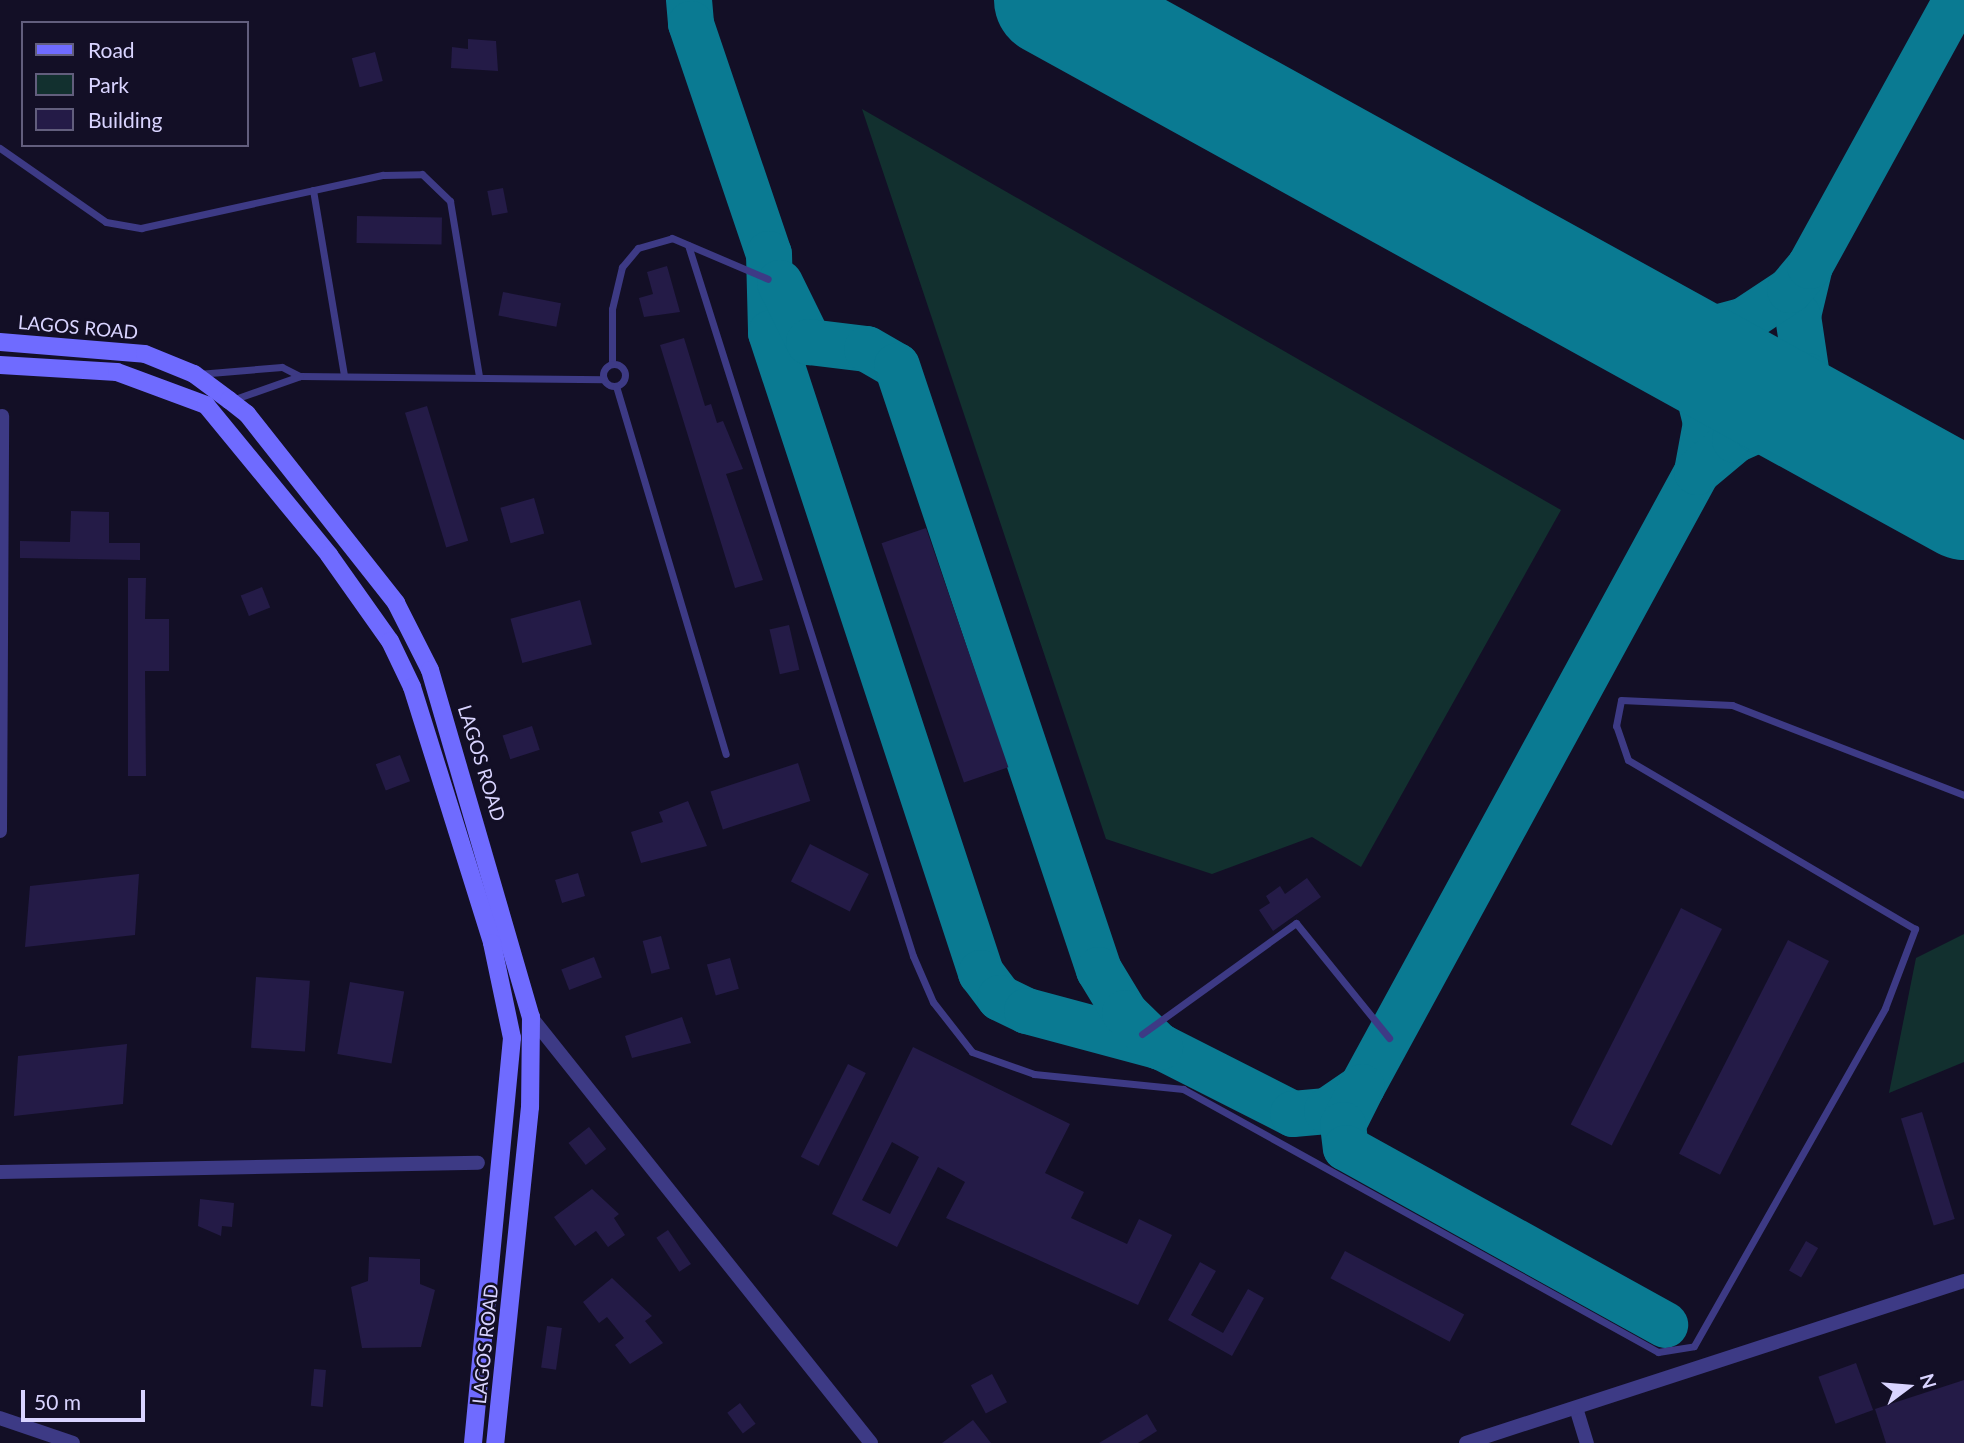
<!DOCTYPE html>
<html>
<head>
<meta charset="utf-8">
<style>
  body { margin:0 }
  #map { position:relative; width:1964px; height:1443px; overflow:hidden; background:#130f26; font-family:Lato,sans-serif }
  div>[style] { position:absolute }
  .green>* { inset:0; background:#12302f }
  .taxiway>* { height:46px; margin:-23px; padding:0 23px; transform-origin:23px; border-radius:23px; background:#0a7a92 }
  .runway>* { height:112px; margin:-56px; padding:0 56px; transform-origin:56px; border-radius:56px; background:#0a7a92 }
  .building>* { inset:0; background:#241b47; transform-origin:0 0 }
  .service>* { height:7px; margin:-3.5px; padding:0 3.5px; transform-origin:3.5px; border-radius:3.5px; background:#3d3a85 }
  .service>.ring { margin:-3.5px; padding:0; box-sizing:content-box; background:none; border:7px solid #3d3a85; border-radius:50% }
  .minor>* { height:14px; margin:-7px; padding:0 7px; transform-origin:7px; border-radius:7px; background:#3d3a85 }
  .secondary>* { height:18px; margin:-9px; padding:0 9px; transform-origin:9px; border-radius:9px; background:#6f6bff }
  span { translate:-50% -50%; white-space:nowrap; text-align:center; line-height:1.15; -webkit-text-stroke:5px #130f26; paint-order:stroke }
  .street-label { font-size:19px; color:#d9d4ff }
  .legend { position:absolute; left:21px; top:21px; width:228px; height:126px; box-sizing:border-box; background:#130f26; border:2px solid #625e7d; margin:0; padding:9px 12px; list-style:none; font-size:21px; color:#d9d4ff }
  .legend li { display:flex; align-items:center; gap:14px; height:35px }
  .legend b { width:35px; border:2px solid #625e7d }
  .north { position:absolute; left:1873px; top:1352px; width:70px; height:70px; -webkit-text-stroke:5px #130f26; paint-order:stroke; rotate:74deg; font-size:19px; font-weight:700; line-height:28px; text-align:center; color:#d9d4ff }
  .north::after { content:''; display:block; margin:auto; width:24px; height:32px; background:#d9d4ff; clip-path:polygon(50% 0,100% 100%,50% 72%,0 100%) }
  .scale { position:absolute; left:21px; top:1390px; width:124px; height:32px; box-sizing:border-box; border:4px solid #d9d4ff; border-top:0; padding-left:9px; font-size:21px; line-height:24px; white-space:nowrap; color:#d9d4ff; -webkit-text-stroke:5px #130f26; paint-order:stroke }
</style>
</head>
<body>
<div id="map">
  <div class="green">
    <i style="clip-path:polygon(862px 109px,1561px 510px,1361px 867px,1312px 837px,1212px 874px,1106px 839px)"></i>
    <i style="clip-path:polygon(1964px 934px,1964px 1062px,1889px 1093px,1916px 958px)"></i>
  </div>
  <div class="taxiway">
    <i style="left:689px;top:0;width:24px;rotate:85deg"></i>
    <i style="left:691px;top:24px;width:243px;rotate:71.3deg"></i>
    <i style="left:769px;top:254px;width:79px;rotate:88.5deg"></i>
    <i style="left:771px;top:333px;width:674px;rotate:71.83deg"></i>
    <i style="left:981px;top:973px;width:31px;rotate:53deg"></i>
    <i style="left:1000px;top:998px;width:30px;rotate:26deg"></i>
    <i style="left:1027px;top:1011px;width:139px;rotate:15deg"></i>
    <i style="left:1161px;top:1047px;width:148px;rotate:26.9deg"></i>
    <i style="left:1293px;top:1114px;width:34px;rotate:-5deg"></i>
    <i style="left:1327px;top:1111px;width:42px;rotate:-34.4deg"></i>
    <i style="left:1362px;top:1087px;width:700px;rotate:-61.42deg"></i>
    <i style="left:1697px;top:472px;width:50px;rotate:-79.6deg"></i>
    <i style="left:1706px;top:423px;width:30px;rotate:-104deg"></i>
    <i style="left:1699px;top:394px;width:51px;rotate:-123.1deg"></i>
    <i style="left:1671px;top:351px;width:33px;rotate:-140deg"></i>
    <i style="left:1810px;top:266px;width:51px;rotate:103.5deg"></i>
    <i style="left:1798px;top:316px;width:61px;rotate:81.5deg"></i>
    <i style="left:1807px;top:376px;width:55px;rotate:58.3deg"></i>
    <i style="left:1836px;top:423px;width:39px;rotate:44deg"></i>
    <i style="left:780px;top:283px;width:66px;rotate:63.8deg"></i>
    <i style="left:809px;top:342px;width:58px;rotate:6.9deg"></i>
    <i style="left:867px;top:349px;width:34px;rotate:30deg"></i>
    <i style="left:897px;top:366px;width:637px;rotate:71.51deg"></i>
    <i style="left:1099px;top:970px;width:50px;rotate:58.8deg"></i>
    <i style="left:1125px;top:1013px;width:49px;rotate:44.2deg"></i>
    <i style="left:1634px;top:322px;width:78px;rotate:5.1deg"></i>
    <i style="left:1712px;top:329px;width:34px;rotate:-15deg"></i>
    <i style="left:1745px;top:320px;width:54px;rotate:-33.7deg"></i>
    <i style="left:1790px;top:290px;width:31px;rotate:-50deg"></i>
    <i style="left:1810px;top:266px;width:303px;rotate:-61.2deg"></i>
    <i style="left:1697px;top:472px;width:50px;rotate:-40.1deg"></i>
    <i style="left:1735px;top:440px;width:24px;rotate:-24deg"></i>
    <i style="left:1757px;top:430px;width:75px;rotate:1.5deg"></i>
    <i style="left:1362px;top:1087px;width:42px;rotate:116.6deg"></i>
    <i style="left:1343px;top:1125px;width:23px;rotate:83deg"></i>
    <i style="left:1346px;top:1148px;width:365px;rotate:29deg"></i>
  </div>
  <div class="runway">
    <i style="left:1050px;top:0;width:1044px;rotate:28.87deg"></i>
  </div>
  <div class="building">
    <i style="clip-path:polygon(468px 39px,496px 41px,498px 71px,451px 68px,452px 47px,468px 49px)"></i>
    <i style="left:375px;top:52px;width:30px;height:24px;rotate:75deg"></i>
    <i style="left:503px;top:188px;width:25px;height:16px;rotate:79deg"></i>
    <i style="left:357px;top:216px;width:85px;height:27px;rotate:1deg"></i>
    <i style="clip-path:polygon(667px 266px,680px 312px,644px 317px,639px 298px,653px 294px,647px 272px)"></i>
    <i style="left:503px;top:292px;width:59px;height:24px;rotate:11deg"></i>
    <i style="clip-path:polygon(684px 338px,705px 406px,711px 404px,717px 423px,723px 421px,743px 469px,726px 474px,763px 580px,735px 588px,660px 345px)"></i>
    <i style="left:427px;top:406px;width:141px;height:23px;rotate:73deg"></i>
    <i style="left:534px;top:498px;width:37px;height:35px;rotate:74deg"></i>
    <i style="clip-path:polygon(71px 511px,109px 512px,109px 543px,140px 543px,140px 560px,20px 558px,20px 541px,70px 542px)"></i>
    <i style="left:926px;top:528px;width:253px;height:47px;rotate:71deg"></i>
    <i style="clip-path:polygon(128px 578px,146px 578px,145px 619px,169px 619px,169px 671px,145px 671px,146px 776px,128px 776px)"></i>
    <i style="left:262px;top:587px;width:22px;height:23px;rotate:68deg"></i>
    <i style="left:580px;top:600px;width:46px;height:72px;rotate:75deg"></i>
    <i style="left:789px;top:625px;width:46px;height:20px;rotate:77deg"></i>
    <i style="left:532px;top:726px;width:25px;height:31px;rotate:72deg"></i>
    <i style="left:400px;top:755px;width:28px;height:26px;rotate:69deg"></i>
    <i style="left:798px;top:763px;width:40px;height:92px;rotate:72deg"></i>
    <i style="clip-path:polygon(688px 801px,707px 846px,641px 863px,631px 832px,663px 822px,659px 812px)"></i>
    <i style="left:810px;top:844px;width:66px;height:42px;rotate:27deg"></i>
    <i style="left:578px;top:873px;width:24px;height:24px;rotate:73deg"></i>
    <i style="clip-path:polygon(139px 874px,135px 935px,25px 947px,30px 886px)"></i>
    <i style="clip-path:polygon(1307px 878px,1321px 897px,1273px 931px,1259px 910px,1270px 903px,1266px 896px,1280px 886px,1285px 894px)"></i>
    <i style="left:1681px;top:908px;width:46px;height:243px;rotate:27deg"></i>
    <i style="left:661px;top:936px;width:34px;height:19px;rotate:75deg"></i>
    <i style="left:1788px;top:940px;width:46px;height:240px;rotate:27deg"></i>
    <i style="left:594px;top:957px;width:22px;height:35px;rotate:69deg"></i>
    <i style="left:730px;top:958px;width:32px;height:24px;rotate:74deg"></i>
    <i style="left:256px;top:977px;width:54px;height:71px;rotate:4deg"></i>
    <i style="left:350px;top:982px;width:55px;height:73px;rotate:10deg"></i>
    <i style="clip-path:polygon(682px 1017px,691px 1043px,632px 1058px,625px 1036px)"></i>
    <i style="clip-path:polygon(127px 1044px,123px 1104px,14px 1116px,18px 1056px)"></i>
    <i style="clip-path:polygon(evenodd,913px 1047px,1070px 1124px,1045px 1173px,1084px 1192px,1071px 1218px,1127px 1244px,1139px 1219px,1172px 1235px,1138px 1305px,946px 1218px,965px 1182px,938px 1167px,897px 1247px,832px 1214px,913px 1047px,892px 1142px,919px 1157px,890px 1214px,862px 1200px,892px 1142px)"></i>
    <i style="left:848px;top:1064px;width:20px;height:104px;rotate:27deg"></i>
    <i style="left:1922px;top:1112px;width:112px;height:22px;rotate:73deg"></i>
    <i style="left:589px;top:1127px;width:28px;height:26px;rotate:52deg"></i>
    <i style="clip-path:polygon(592px 1189px,619px 1214px,614px 1218px,625px 1235px,608px 1247px,596px 1231px,575px 1246px,554px 1217px)"></i>
    <i style="clip-path:polygon(200px 1199px,234px 1203px,232px 1227px,222px 1226px,221px 1236px,198px 1226px)"></i>
    <i style="left:668px;top:1230px;width:41px;height:14px;rotate:56deg"></i>
    <i style="left:1806px;top:1241px;width:14px;height:34px;rotate:30deg"></i>
    <i style="left:1345px;top:1251px;width:135px;height:31px;rotate:28deg"></i>
    <i style="clip-path:polygon(369px 1257px,420px 1259px,420px 1284px,435px 1290px,421px 1347px,362px 1348px,351px 1287px,368px 1281px)"></i>
    <i style="clip-path:polygon(1200px 1262px,1216px 1271px,1191px 1315px,1223px 1333px,1248px 1289px,1264px 1298px,1232px 1356px,1168px 1320px)"></i>
    <i style="clip-path:polygon(612px 1278px,652px 1316px,645px 1321px,663px 1343px,630px 1364px,615px 1345px,624px 1338px,607px 1317px,599px 1323px,583px 1302px)"></i>
    <i style="left:547px;top:1326px;width:15px;height:42px;rotate:8deg"></i>
    <i style="left:1856px;top:1363px;width:50px;height:40px;rotate:70deg"></i>
    <i style="left:314px;top:1369px;width:12px;height:37px;rotate:5deg"></i>
    <i style="left:992px;top:1374px;width:32px;height:24px;rotate:62deg"></i>
    <i style="clip-path:polygon(1964px 1380px,1964px 1443px,1886px 1443px,1875px 1409px)"></i>
    <i style="left:740px;top:1403px;width:26px;height:16px;rotate:53deg"></i>
    <i style="clip-path:polygon(1147px 1414px,1157px 1431px,1138px 1443px,1099px 1443px)"></i>
    <i style="clip-path:polygon(973px 1420px,991px 1443px,942px 1443px)"></i>
  </div>
  <div class="service">
    <i style="left:0;top:148px;width:129px;rotate:34.9deg"></i>
    <i style="left:106px;top:222px;width:36px;rotate:10deg"></i>
    <i style="left:141px;top:228px;width:248px;rotate:-12.4deg"></i>
    <i style="left:383px;top:175px;width:39px;rotate:-1deg"></i>
    <i style="left:422px;top:174px;width:39px;rotate:44deg"></i>
    <i style="left:450px;top:201px;width:178px;rotate:80.6deg"></i>
    <i style="left:313px;top:190px;width:188px;rotate:80.5deg"></i>
    <i style="left:688px;top:245px;width:746px;rotate:72.44deg"></i>
    <i style="left:913px;top:956px;width:50px;rotate:66.5deg"></i>
    <i style="left:933px;top:1002px;width:63px;rotate:52deg"></i>
    <i style="left:972px;top:1052px;width:66px;rotate:19.5deg"></i>
    <i style="left:1034px;top:1074px;width:150px;rotate:5.7deg"></i>
    <i style="left:1183px;top:1089px;width:543px;rotate:28.97deg"></i>
    <i style="left:1658px;top:1352px;width:36px;rotate:-9deg"></i>
    <i style="left:1694px;top:1346px;width:388px;rotate:-60.5deg"></i>
    <i style="left:1885px;top:1008px;width:85px;rotate:-69.2deg"></i>
    <i style="left:1915px;top:929px;width:333px;rotate:-149.5deg"></i>
    <i style="left:1628px;top:760px;width:36px;rotate:-109deg"></i>
    <i style="left:1616px;top:726px;width:26px;rotate:-79deg"></i>
    <i style="left:1621px;top:700px;width:111px;rotate:2.6deg"></i>
    <i style="left:1732px;top:705px;width:249px;rotate:21.2deg"></i>
    <i style="left:612px;top:364px;width:55px;rotate:-90deg"></i>
    <i style="left:612px;top:309px;width:43px;rotate:-76.6deg"></i>
    <i style="left:622px;top:267px;width:25px;rotate:-50deg"></i>
    <i style="left:638px;top:248px;width:35px;rotate:-16deg"></i>
    <i style="left:672px;top:238px;width:104px;rotate:23.1deg"></i>
    <i class="ring" style="left:603px;top:364px;width:15px;height:15px"></i>
    <i style="left:198px;top:374px;width:84px;rotate:-4.8deg"></i>
    <i style="left:282px;top:367px;width:20px;rotate:27deg"></i>
    <i style="left:300px;top:376px;width:304px;rotate:0.6deg"></i>
    <i style="left:616px;top:386px;width:384px;rotate:73.4deg"></i>
    <i style="left:232px;top:400px;width:72px;rotate:-19.4deg"></i>
    <i style="left:1142px;top:1034px;width:190px;rotate:-35.8deg"></i>
    <i style="left:1296px;top:923px;width:148px;rotate:51deg"></i>
  </div>
  <div class="minor">
    <i style="left:0;top:831px;width:415px;rotate:-89.7deg"></i>
    <i style="left:531px;top:1017px;width:545px;rotate:51.41deg"></i>
    <i style="left:0;top:1172px;width:478px;rotate:-1.1deg"></i>
    <i style="left:1577px;top:1411px;width:34px;rotate:73deg"></i>
    <i style="left:0;top:1418px;width:77px;rotate:18.9deg"></i>
    <i style="left:1466px;top:1443px;width:524px;rotate:-18.02deg"></i>
  </div>
  <div class="secondary">
    <i style="left:0;top:342px;width:145px;rotate:4.7deg"></i>
    <i style="left:145px;top:354px;width:53px;rotate:22.2deg"></i>
    <i style="left:194px;top:374px;width:44px;rotate:36.6deg"></i>
    <i style="left:229px;top:400px;width:23px;rotate:38deg"></i>
    <i style="left:247px;top:414px;width:241px;rotate:51.7deg"></i>
    <i style="left:396px;top:603px;width:75px;rotate:63.1deg"></i>
    <i style="left:430px;top:670px;width:361px;rotate:73.8deg"></i>
    <i style="left:531px;top:1017px;width:90px;rotate:90.6deg"></i>
    <i style="left:530px;top:1107px;width:338px;rotate:95.9deg"></i>
    <i style="left:0;top:365px;width:117px;rotate:3.4deg"></i>
    <i style="left:117px;top:372px;width:95px;rotate:20.3deg"></i>
    <i style="left:206px;top:405px;width:194px;rotate:50.6deg"></i>
    <i style="left:329px;top:555px;width:105px;rotate:54.7deg"></i>
    <i style="left:390px;top:641px;width:51px;rotate:64.4deg"></i>
    <i style="left:412px;top:687px;width:268px;rotate:72.6deg"></i>
    <i style="left:492px;top:943px;width:97px;rotate:78.1deg"></i>
    <i style="left:512px;top:1038px;width:407px;rotate:95.5deg"></i>
  </div>
  <div class="street-label">
    <span style="left:78px;top:327px;rotate:5deg">LAGOS ROAD</span>
    <span style="left:482px;top:763px;rotate:73deg">LAGOS ROAD</span>
    <span style="left:485px;top:1344px;rotate:-84deg">LAGOS ROAD</span>
  </div>
  <ul class="legend">
  <li><b style="height:9px;background:#6f6bff"></b>Road</li>
  <li><b style="height:19px;background:#12302f"></b>Park</li>
  <li><b style="height:19px;background:#241b47"></b>Building</li>
  </ul>
  <div class="north">N</div>
  <div class="scale">50 m</div>
</div>
</body>
</html>
